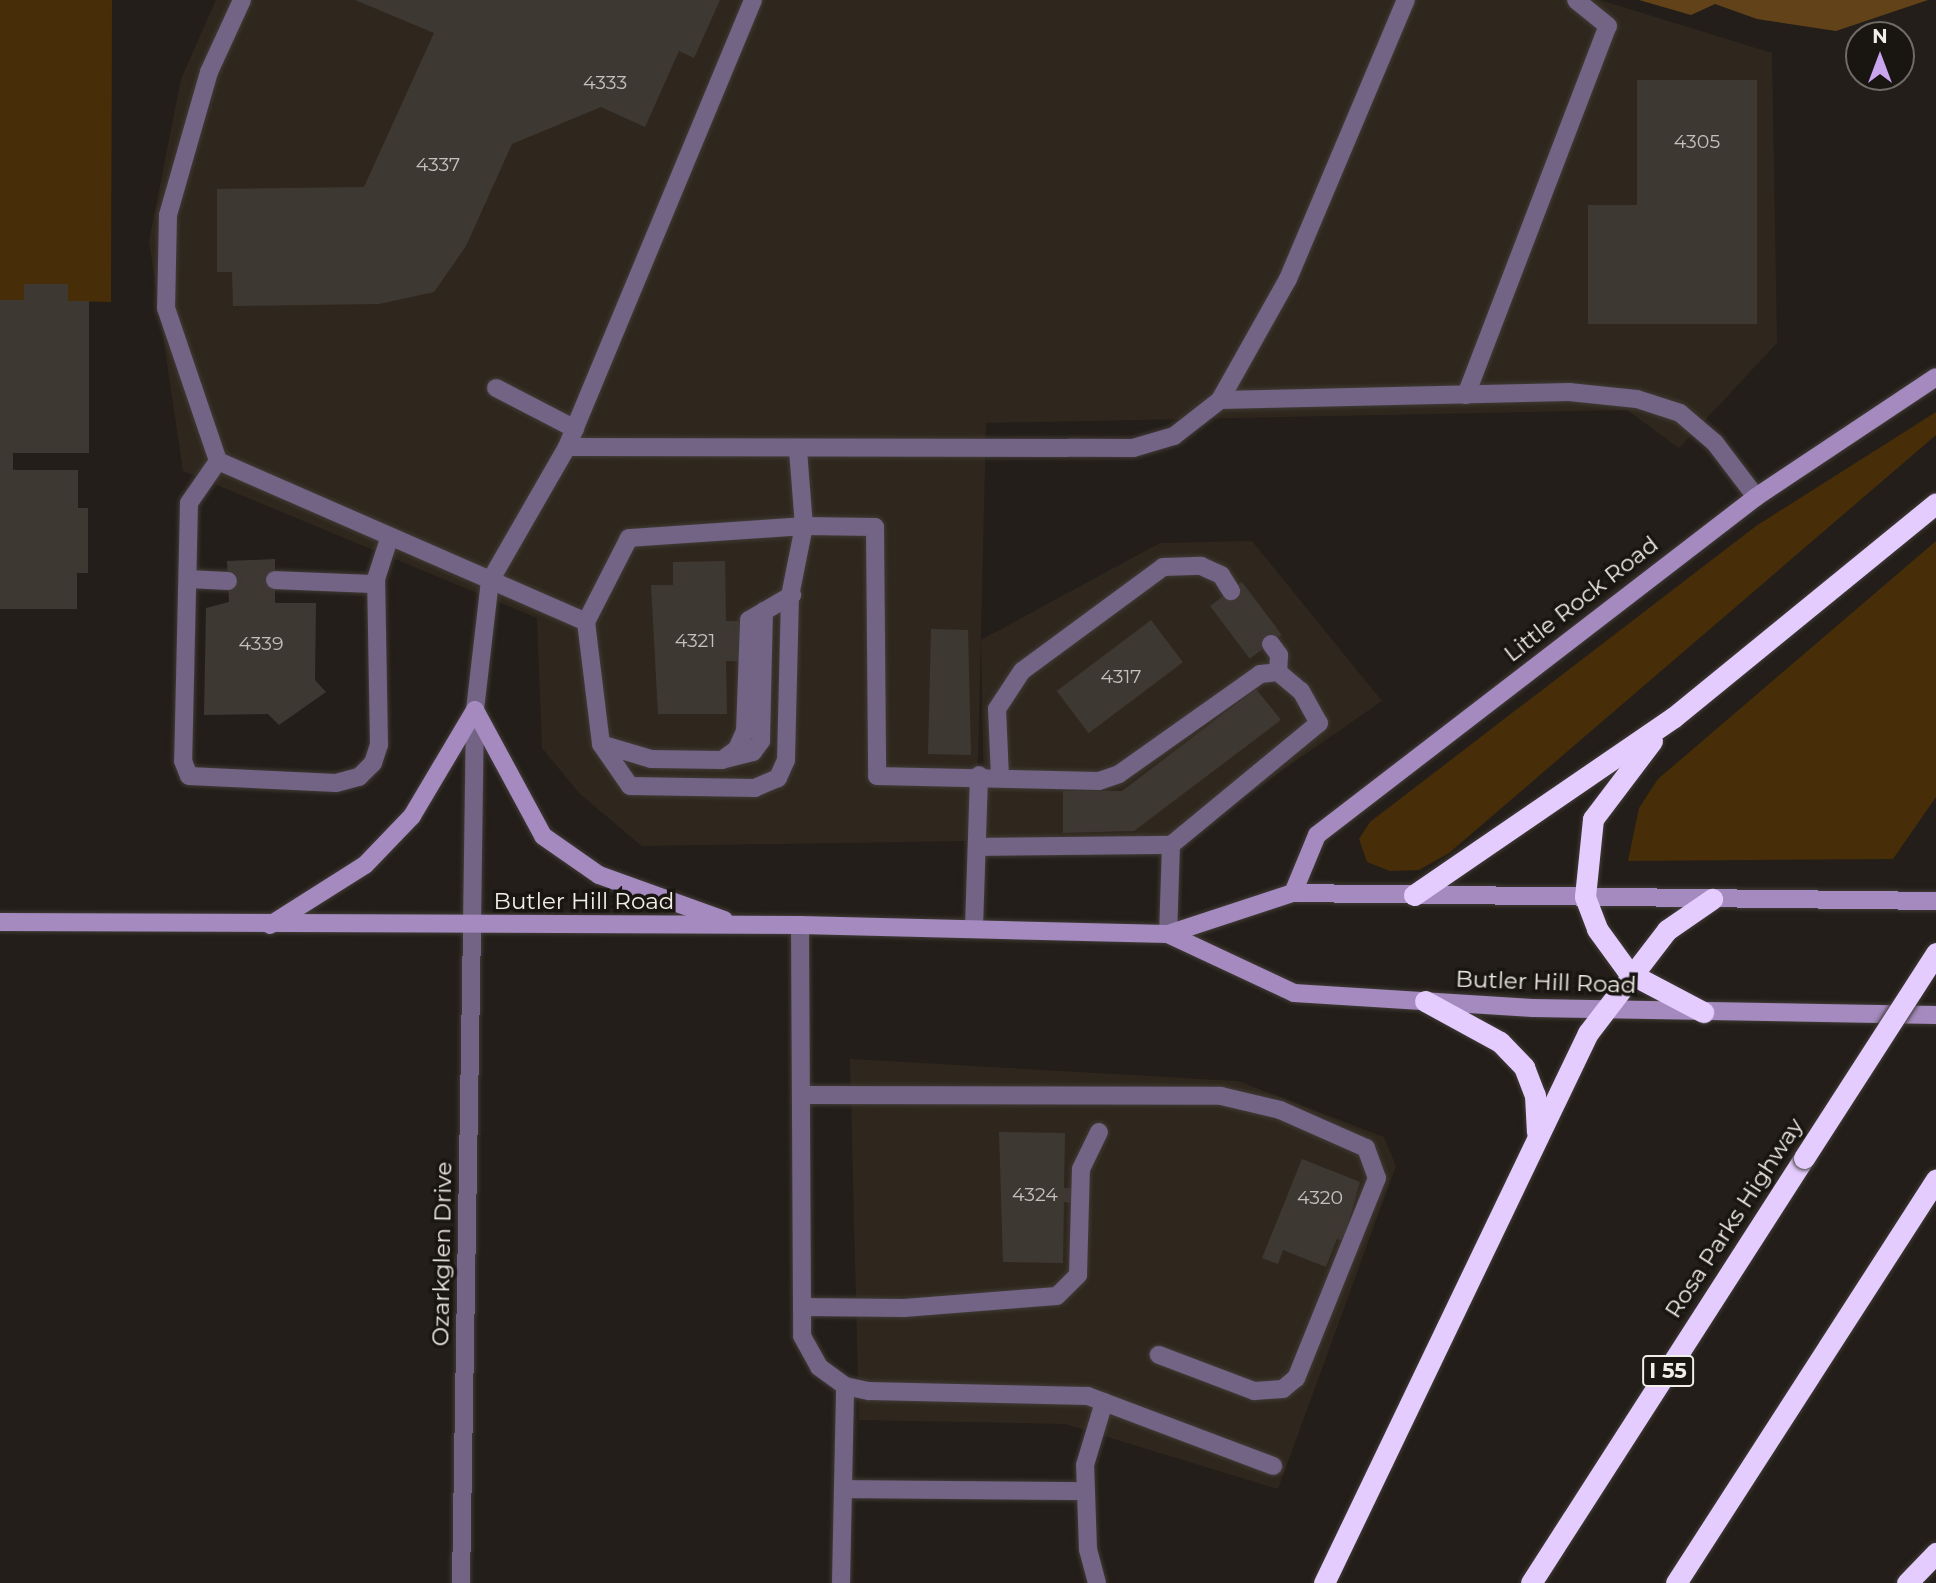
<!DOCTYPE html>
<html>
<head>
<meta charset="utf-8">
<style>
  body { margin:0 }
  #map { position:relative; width:1936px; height:1583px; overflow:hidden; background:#231e19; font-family:Montserrat,sans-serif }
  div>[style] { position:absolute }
  .built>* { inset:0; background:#2f271d }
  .green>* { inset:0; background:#472e08 }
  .forest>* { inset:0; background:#624319 }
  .building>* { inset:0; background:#3e3833; transform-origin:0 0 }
  .roads { filter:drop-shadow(0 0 2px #403b36) drop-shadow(0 0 2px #403b36) }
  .lane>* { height:18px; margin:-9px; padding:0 9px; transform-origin:9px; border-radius:9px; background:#736384 }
  .street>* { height:18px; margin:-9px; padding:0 9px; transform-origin:9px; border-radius:9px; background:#736384 }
  .secondary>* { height:18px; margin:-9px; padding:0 9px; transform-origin:9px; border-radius:9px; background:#a48abe }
  .highway>* { height:21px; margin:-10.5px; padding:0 10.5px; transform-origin:10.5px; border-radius:10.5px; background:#e4ccfe }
  .bridges { filter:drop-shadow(0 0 2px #403b36) drop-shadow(0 0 2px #403b36) }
  .highway-bridge>* { height:21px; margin:-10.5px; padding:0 10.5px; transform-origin:10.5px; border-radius:10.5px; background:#e4ccfe }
  span { translate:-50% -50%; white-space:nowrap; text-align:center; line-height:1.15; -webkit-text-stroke:7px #191510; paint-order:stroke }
  .number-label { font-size:19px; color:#c4c0bc }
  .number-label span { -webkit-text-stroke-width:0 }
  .shield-label span { padding:2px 5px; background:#191510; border:2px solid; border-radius:5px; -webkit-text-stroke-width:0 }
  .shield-label { font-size:21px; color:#f1eeea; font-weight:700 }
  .street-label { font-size:23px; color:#f1eeea }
  .north { position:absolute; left:1845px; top:21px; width:70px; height:70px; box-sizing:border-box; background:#191510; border:2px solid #6f6c67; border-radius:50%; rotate:0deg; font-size:19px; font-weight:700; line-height:28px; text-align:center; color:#f1eeea }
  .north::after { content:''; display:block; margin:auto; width:24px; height:32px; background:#c9a5ee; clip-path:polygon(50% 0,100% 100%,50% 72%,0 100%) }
</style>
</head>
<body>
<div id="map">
  <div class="built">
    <i style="clip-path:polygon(216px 0,1600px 0,1772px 53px,1777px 343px,1679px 448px,1627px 410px,986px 423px,978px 759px,966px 841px,642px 846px,580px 794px,542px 748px,537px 618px,183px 471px,149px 241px,181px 79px)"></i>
    <i style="clip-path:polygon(1252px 541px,1382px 701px,1162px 854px,985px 855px,981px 640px,1160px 543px)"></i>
    <i style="clip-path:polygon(850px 1059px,1238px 1081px,1384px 1137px,1396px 1166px,1278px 1489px,1065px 1424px,859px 1420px)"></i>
  </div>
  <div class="green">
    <i style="clip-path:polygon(0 0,112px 0,111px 302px,68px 301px,68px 284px,24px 284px,24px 300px,0 300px)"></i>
    <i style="clip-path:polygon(1936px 412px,1936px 435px,1449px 853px,1419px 870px,1390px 871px,1367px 862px,1359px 839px,1370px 822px,1756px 526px)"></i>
    <i style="clip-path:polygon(1936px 541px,1936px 797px,1893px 859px,1628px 861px,1639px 808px,1658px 779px)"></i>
  </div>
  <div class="forest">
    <i style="clip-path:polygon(1639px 0,1928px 0,1836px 31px,1757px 19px,1715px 4px,1691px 15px)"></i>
  </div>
  <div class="building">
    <i style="clip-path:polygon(355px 0,720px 0,694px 58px,679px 51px,645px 127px,601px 107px,512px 144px,466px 246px,434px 292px,379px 304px,233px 306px,232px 272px,217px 272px,217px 189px,364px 187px,434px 33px)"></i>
    <i style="clip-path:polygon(1637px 80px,1757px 80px,1757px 324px,1588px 324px,1588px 205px,1637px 205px)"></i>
    <i style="clip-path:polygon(24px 284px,68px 284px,68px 301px,89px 301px,89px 453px,13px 453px,13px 470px,78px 470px,78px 508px,88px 508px,88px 573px,77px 573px,77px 609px,0 609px,0 300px,24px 300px)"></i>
    <i style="clip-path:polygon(275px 559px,275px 603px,316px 603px,315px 680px,326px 692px,279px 725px,268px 714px,204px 715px,206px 608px,229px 602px,227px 561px)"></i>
    <i style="clip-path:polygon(725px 561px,726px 621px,739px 621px,740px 661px,726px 661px,727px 714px,658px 714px,651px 585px,673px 585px,673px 562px)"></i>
    <i style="left:1242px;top:582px;width:66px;height:40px;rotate:53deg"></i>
    <i style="left:1151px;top:620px;width:53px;height:118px;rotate:53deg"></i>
    <i style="clip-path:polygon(931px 629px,968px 630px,971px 755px,928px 754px)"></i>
    <i style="clip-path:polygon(1256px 689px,1281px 720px,1134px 831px,1063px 833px,1063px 791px,1122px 791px)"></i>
    <i style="clip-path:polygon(999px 1132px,1065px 1133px,1064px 1188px,1071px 1188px,1071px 1203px,1064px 1202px,1063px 1263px,1003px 1262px)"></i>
    <i style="clip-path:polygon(1302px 1159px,1360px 1182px,1343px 1241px,1337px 1239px,1326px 1267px,1283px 1250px,1278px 1264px,1262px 1258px)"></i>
  </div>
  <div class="roads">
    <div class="lane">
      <i style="left:242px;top:0;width:79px;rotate:114.6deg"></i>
      <i style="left:209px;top:72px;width:149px;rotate:106deg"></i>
      <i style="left:168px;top:215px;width:93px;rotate:91.2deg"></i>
      <i style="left:166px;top:308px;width:162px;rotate:71.2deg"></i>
      <i style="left:218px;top:461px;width:402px;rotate:23.6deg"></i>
      <i style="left:496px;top:388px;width:89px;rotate:27.4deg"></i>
      <i style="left:1466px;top:395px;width:395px;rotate:-69deg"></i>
      <i style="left:1608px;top:26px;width:41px;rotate:-140.9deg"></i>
      <i style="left:1220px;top:400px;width:349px;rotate:-1.3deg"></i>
      <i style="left:1569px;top:392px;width:68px;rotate:5.9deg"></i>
      <i style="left:1637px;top:399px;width:45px;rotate:18deg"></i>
      <i style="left:1680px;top:413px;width:46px;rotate:40.6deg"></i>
      <i style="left:1715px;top:443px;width:68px;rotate:52.8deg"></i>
      <i style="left:567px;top:447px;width:566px;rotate:0.1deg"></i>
      <i style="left:1133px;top:448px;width:43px;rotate:-16.3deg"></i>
      <i style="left:1174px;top:436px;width:58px;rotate:-38deg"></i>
      <i style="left:1220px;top:400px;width:139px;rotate:-60.7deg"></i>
      <i style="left:1288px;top:279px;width:303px;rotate:-67.1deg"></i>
      <i style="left:798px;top:450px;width:76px;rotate:85.5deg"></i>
      <i style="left:804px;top:526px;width:71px;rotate:0.8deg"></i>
      <i style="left:875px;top:527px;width:249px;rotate:89.5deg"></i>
      <i style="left:877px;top:776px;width:222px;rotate:1.3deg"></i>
      <i style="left:1099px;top:781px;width:21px;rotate:-19deg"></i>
      <i style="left:1119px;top:774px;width:173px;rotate:-35.3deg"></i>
      <i style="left:1260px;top:674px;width:18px;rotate:-6deg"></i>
      <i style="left:1278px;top:672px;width:30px;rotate:40deg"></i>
      <i style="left:1301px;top:691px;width:37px;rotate:61deg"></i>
      <i style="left:1319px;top:723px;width:192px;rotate:140.5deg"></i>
      <i style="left:1171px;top:845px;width:89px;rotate:91.9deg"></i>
      <i style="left:218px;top:461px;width:51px;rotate:124.6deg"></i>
      <i style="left:189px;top:503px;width:258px;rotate:91.3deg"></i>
      <i style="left:183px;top:761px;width:16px;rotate:68deg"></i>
      <i style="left:189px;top:776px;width:147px;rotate:2.7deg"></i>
      <i style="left:336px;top:783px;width:24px;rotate:-15deg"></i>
      <i style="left:359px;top:777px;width:20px;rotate:-45deg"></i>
      <i style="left:373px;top:763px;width:19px;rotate:-72deg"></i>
      <i style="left:379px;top:745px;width:166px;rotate:-91deg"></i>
      <i style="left:376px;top:579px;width:42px;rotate:-72deg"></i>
      <i style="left:804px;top:526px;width:71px;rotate:101.3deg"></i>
      <i style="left:790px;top:596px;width:164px;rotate:91.4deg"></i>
      <i style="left:786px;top:760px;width:20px;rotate:114deg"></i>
      <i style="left:778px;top:778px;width:25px;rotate:157deg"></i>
      <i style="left:755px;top:788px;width:125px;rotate:-179.1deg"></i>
      <i style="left:630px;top:786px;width:51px;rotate:-124.6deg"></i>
      <i style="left:601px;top:744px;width:123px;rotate:-97deg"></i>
      <i style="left:586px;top:622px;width:94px;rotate:-62.9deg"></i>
      <i style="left:629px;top:538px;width:175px;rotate:-3.9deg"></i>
      <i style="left:188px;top:579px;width:40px;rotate:2.9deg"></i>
      <i style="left:275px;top:580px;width:101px;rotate:2.3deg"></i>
      <i style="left:1271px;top:644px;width:14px;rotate:54deg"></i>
      <i style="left:1279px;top:655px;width:17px;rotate:93deg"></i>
      <i style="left:601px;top:744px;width:52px;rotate:16.7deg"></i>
      <i style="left:651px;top:759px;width:71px;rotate:0.8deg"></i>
      <i style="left:722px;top:760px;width:19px;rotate:-36deg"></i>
      <i style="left:737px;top:749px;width:20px;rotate:-66deg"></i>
      <i style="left:745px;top:731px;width:111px;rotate:-87.9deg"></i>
      <i style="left:749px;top:620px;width:50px;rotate:-30.2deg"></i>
      <i style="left:725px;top:759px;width:29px;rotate:-14deg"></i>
      <i style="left:753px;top:752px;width:14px;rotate:-54deg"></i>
      <i style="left:761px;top:741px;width:130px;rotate:-88.7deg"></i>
      <i style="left:1000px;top:777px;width:68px;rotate:-92.5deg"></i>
      <i style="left:997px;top:709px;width:45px;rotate:-56.7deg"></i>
      <i style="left:1022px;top:671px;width:175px;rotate:-36.4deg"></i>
      <i style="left:1163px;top:567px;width:38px;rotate:-2deg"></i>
      <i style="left:1201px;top:566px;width:22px;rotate:24deg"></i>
      <i style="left:1221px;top:575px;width:19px;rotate:58deg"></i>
      <i style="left:977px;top:847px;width:194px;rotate:-0.6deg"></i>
      <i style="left:800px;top:925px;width:411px;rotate:89.7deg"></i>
      <i style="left:802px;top:1336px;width:35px;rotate:61deg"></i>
      <i style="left:819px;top:1367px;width:32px;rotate:36deg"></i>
      <i style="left:845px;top:1386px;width:25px;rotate:12deg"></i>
      <i style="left:869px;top:1391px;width:219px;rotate:1.3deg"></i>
      <i style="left:1088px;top:1396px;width:198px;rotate:20.7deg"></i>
      <i style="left:472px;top:926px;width:216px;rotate:-89.2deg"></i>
      <i style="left:475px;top:710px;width:130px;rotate:-83.4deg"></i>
      <i style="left:490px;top:581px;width:155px;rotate:-60.1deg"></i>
      <i style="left:567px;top:447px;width:484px;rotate:-67.4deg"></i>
      <i style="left:974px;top:927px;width:152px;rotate:-88.1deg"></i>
      <i style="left:801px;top:1095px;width:420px;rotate:0.1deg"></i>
      <i style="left:1221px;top:1096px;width:61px;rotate:13.3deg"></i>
      <i style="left:1280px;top:1110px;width:94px;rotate:23.8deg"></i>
      <i style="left:1366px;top:1148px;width:32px;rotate:70deg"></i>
      <i style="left:1377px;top:1178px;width:216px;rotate:112deg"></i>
      <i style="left:1296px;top:1378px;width:17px;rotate:140deg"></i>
      <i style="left:1283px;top:1389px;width:29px;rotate:176deg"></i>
      <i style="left:1254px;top:1391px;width:102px;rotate:-159.2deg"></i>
      <i style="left:802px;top:1307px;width:102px;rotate:0.6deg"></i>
      <i style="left:904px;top:1308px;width:153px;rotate:-4.5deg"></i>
      <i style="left:1057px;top:1296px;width:30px;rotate:-45deg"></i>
      <i style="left:1078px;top:1275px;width:106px;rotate:-88.4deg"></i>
      <i style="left:1081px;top:1169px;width:41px;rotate:-64.1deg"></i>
      <i style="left:843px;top:1489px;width:243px;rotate:0.5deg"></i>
      <i style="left:841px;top:1583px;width:197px;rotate:-88.8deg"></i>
      <i style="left:1097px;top:1583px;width:35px;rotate:-105deg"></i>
      <i style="left:1088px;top:1549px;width:84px;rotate:-92deg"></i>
      <i style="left:1085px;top:1465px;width:66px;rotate:-73.2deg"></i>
    </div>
    <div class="street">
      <i style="left:461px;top:1583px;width:657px;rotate:-89.04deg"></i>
    </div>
    <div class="secondary">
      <i style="left:475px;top:710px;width:143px;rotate:61.6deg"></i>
      <i style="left:543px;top:836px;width:68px;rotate:34.9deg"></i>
      <i style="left:599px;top:875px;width:133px;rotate:19.8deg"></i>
      <i style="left:1293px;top:893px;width:63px;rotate:-67.5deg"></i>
      <i style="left:1317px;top:835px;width:554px;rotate:-37.59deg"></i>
      <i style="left:1756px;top:497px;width:216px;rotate:-33.7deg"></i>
      <i style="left:0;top:922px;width:800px;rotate:0.21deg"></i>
      <i style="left:800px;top:925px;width:368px;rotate:1.4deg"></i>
      <i style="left:1168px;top:934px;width:132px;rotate:-18.2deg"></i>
      <i style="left:1293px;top:893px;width:643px;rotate:0.71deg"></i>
      <i style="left:270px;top:925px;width:112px;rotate:-32.3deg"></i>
      <i style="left:365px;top:865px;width:68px;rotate:-46.2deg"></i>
      <i style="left:412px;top:816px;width:123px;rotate:-59.3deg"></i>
      <i style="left:1168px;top:934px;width:139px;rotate:25.1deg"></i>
      <i style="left:1294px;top:993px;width:239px;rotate:3.6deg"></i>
      <i style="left:1533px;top:1008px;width:403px;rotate:1deg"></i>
    </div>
    <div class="highway">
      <i style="left:1652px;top:741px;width:98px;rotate:127.1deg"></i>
      <i style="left:1593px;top:819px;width:78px;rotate:95.9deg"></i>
      <i style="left:1585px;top:897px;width:34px;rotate:69deg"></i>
      <i style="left:1597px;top:929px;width:54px;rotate:54deg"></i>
      <i style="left:1629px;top:973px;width:84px;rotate:27.8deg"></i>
      <i style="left:1414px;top:895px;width:315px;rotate:-34.4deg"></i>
      <i style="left:1674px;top:717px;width:338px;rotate:-39.2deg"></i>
      <i style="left:1425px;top:1001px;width:85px;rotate:28.7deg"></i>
      <i style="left:1500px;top:1042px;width:35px;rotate:46deg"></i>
      <i style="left:1524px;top:1067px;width:30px;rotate:69deg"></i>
      <i style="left:1535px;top:1095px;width:37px;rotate:87deg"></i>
      <i style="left:1324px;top:1583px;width:610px;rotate:-64.36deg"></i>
      <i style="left:1588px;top:1033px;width:130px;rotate:-52.5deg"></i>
      <i style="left:1667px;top:930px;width:55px;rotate:-34.6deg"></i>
      <i style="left:1531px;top:1583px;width:505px;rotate:-57.29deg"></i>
      <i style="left:1676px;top:1583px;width:480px;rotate:-57.2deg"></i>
      <i style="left:1907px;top:1583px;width:42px;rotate:-46deg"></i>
    </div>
  </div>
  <div class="bridges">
    <div class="highway-bridge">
      <i style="left:1804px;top:1158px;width:244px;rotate:-57.2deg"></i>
    </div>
  </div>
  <div class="number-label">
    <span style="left:605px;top:83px">4333</span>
    <span style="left:1697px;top:142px">4305</span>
    <span style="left:438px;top:165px">4337</span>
    <span style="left:695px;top:641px">4321</span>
    <span style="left:261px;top:644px">4339</span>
    <span style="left:1121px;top:677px">4317</span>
    <span style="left:1035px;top:1195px">4324</span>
    <span style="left:1320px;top:1198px">4320</span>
  </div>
  <div class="shield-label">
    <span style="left:1668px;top:1371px">I 55</span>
  </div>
  <div class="street-label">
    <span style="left:1581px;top:599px;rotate:-38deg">Little Rock Road</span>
    <span style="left:584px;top:901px">Butler Hill Road</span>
    <span style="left:1546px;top:982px;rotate:2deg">Butler Hill Road</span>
    <span style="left:1734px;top:1218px;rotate:-57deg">Rosa Parks Highway</span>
    <span style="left:442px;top:1254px;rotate:-89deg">Ozarkglen Drive</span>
  </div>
  <div class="north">N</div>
</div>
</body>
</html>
